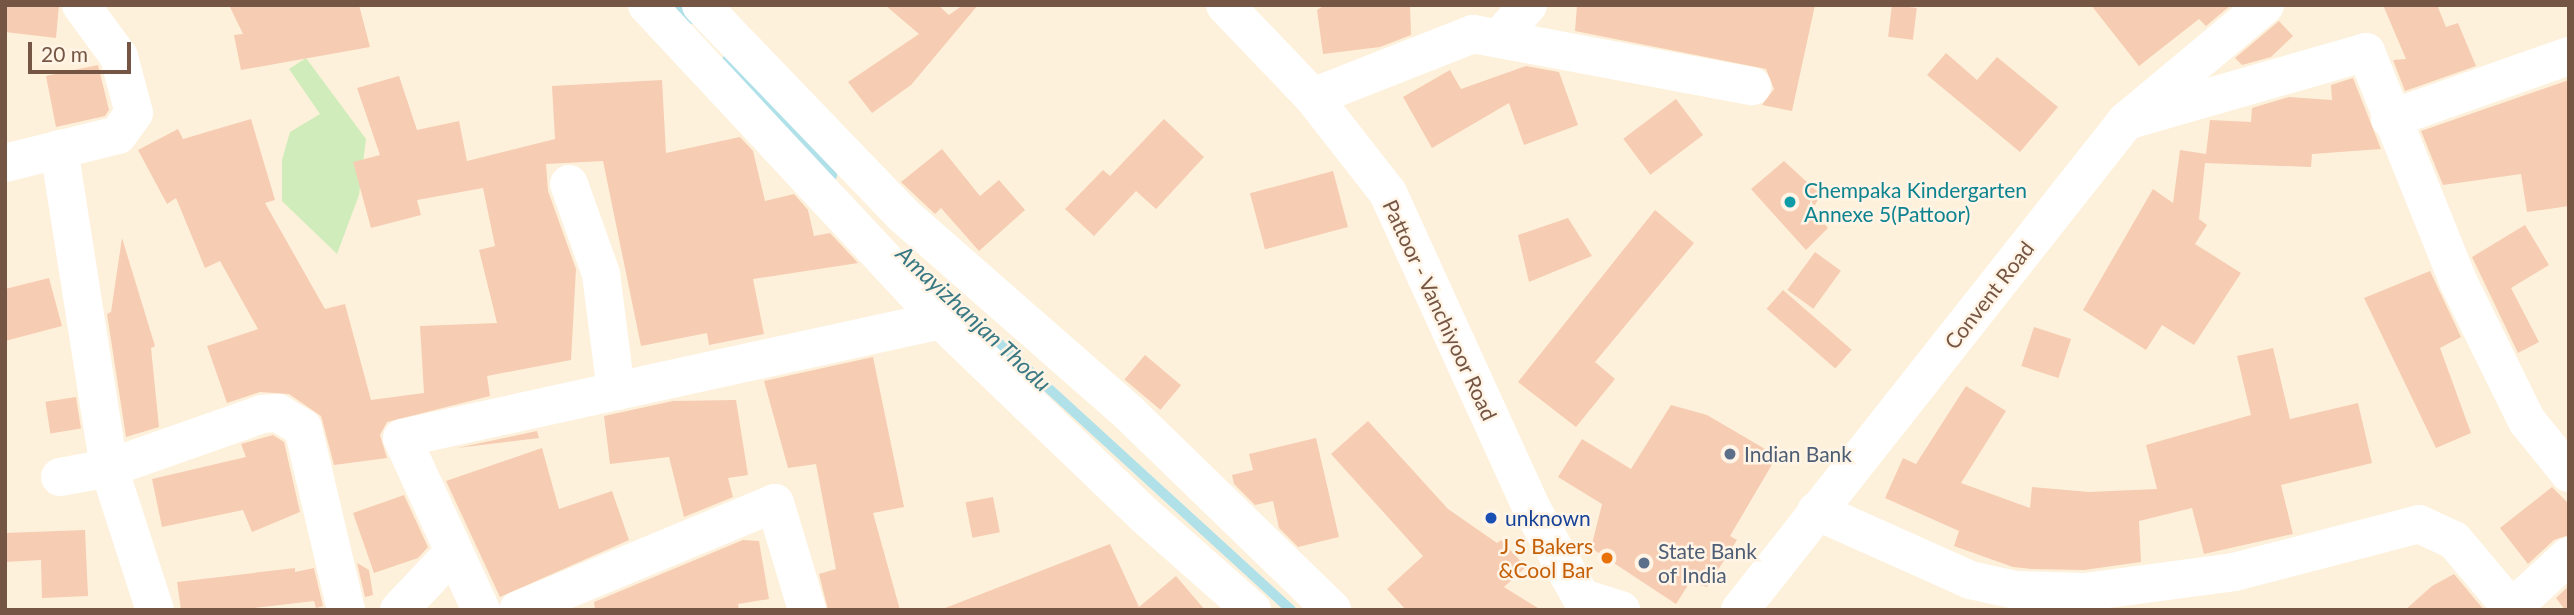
<!DOCTYPE html>
<html>
<head>
<meta charset="utf-8">
<style>
  body { margin:0 }
  #map { position:relative; width:2574px; height:615px; overflow:hidden; background:#fef1dc; font-family:Lato,sans-serif }
  div>[style] { position:absolute }
  .green>* { inset:0; background:#cfecba }
  .stream>* { height:10px; margin:-5px; padding:0 5px; transform-origin:5px; border-radius:5px; background:#b0e1e9 }
  .building>* { inset:0; background:#f6ccb2; transform-origin:0 0 }
  .street>* { height:38px; margin:-19px; padding:0 19px; transform-origin:19px; border-radius:19px; background:#fff }
  .secondary>* { height:38px; margin:-19px; padding:0 19px; transform-origin:19px; border-radius:19px; background:#fff }
  .dots>* { width:19px; height:19px; translate:-50% -50%; box-sizing:border-box; border:4px solid #fff4e5; border-radius:50% }
  span { translate:-50% -50%; white-space:nowrap; text-align:center; line-height:1.15; -webkit-text-stroke:5px #fff4e5; paint-order:stroke }
  .culture-label { font-size:21px; color:#0d838f }
  .left { translate:0 -50%; text-align:left }
  .street-label { font-size:21px; color:#755543 }
  .service-label { font-size:21px; color:#4e5e75 }
  .transit-label { font-size:21px; color:#164399 }
  .food-label { font-size:21px; color:#c56008 }
  .right { translate:-100% -50%; text-align:right }
  .water-label { font-size:23px; color:#397984; font-style:italic }
  .frame { position:absolute; inset:0; border:7px solid #755543; pointer-events:none }
  .scale { position:absolute; left:28px; top:42px; width:103px; height:32px; box-sizing:border-box; border:4px solid #755543; border-top:0; padding-left:9px; font-size:21px; line-height:24px; white-space:nowrap; color:#755543; -webkit-text-stroke:5px #fff4e5; paint-order:stroke }
</style>
</head>
<body>
<div id="map">
  <div class="green">
    <i style="clip-path:polygon(306px 58px,366px 139px,359px 195px,337px 254px,282px 201px,282px 160px,290px 132px,320px 114px,289px 69px)"></i>
  </div>
  <div class="stream">
    <i style="left:678px;top:5px;width:19px;rotate:47deg"></i>
    <i style="left:727px;top:60px;width:156px;rotate:47.6deg"></i>
    <i style="left:918px;top:269px;width:505px;rotate:42.43deg"></i>
  </div>
  <div class="building">
    <i style="clip-path:polygon(5px 5px,59px 5px,56px 38px,5px 32px)"></i>
    <i style="clip-path:polygon(229px 5px,359px 5px,370px 47px,241px 70px,234px 35px,243px 34px)"></i>
    <i style="clip-path:polygon(885px 5px,938px 5px,949px 15px,963px 5px,978px 5px,911px 85px,872px 113px,848px 82px,919px 34px)"></i>
    <i style="clip-path:polygon(1325px 5px,1410px 5px,1411px 35px,1380px 47px,1323px 54px,1317px 10px)"></i>
    <i style="clip-path:polygon(1577px 5px,1815px 5px,1792px 111px,1762px 105px,1774px 89px,1766px 69px,1575px 31px)"></i>
    <i style="left:1892px;top:5px;width:25px;height:32px;rotate:7deg"></i>
    <i style="clip-path:polygon(2091px 5px,2231px 5px,2206px 26px,2199px 19px,2139px 66px)"></i>
    <i style="clip-path:polygon(2383px 5px,2437px 5px,2446px 27px,2458px 23px,2476px 66px,2405px 91px,2393px 60px,2406px 59px)"></i>
    <i style="clip-path:polygon(2279px 21px,2293px 36px,2271px 57px,2242px 65px,2235px 58px)"></i>
    <i style="clip-path:polygon(1946px 53px,1977px 80px,1997px 57px,2058px 107px,2020px 152px,1927px 75px)"></i>
    <i style="clip-path:polygon(98px 65px,109px 110px,105px 116px,56px 127px,46px 76px)"></i>
    <i style="clip-path:polygon(1526px 66px,1559px 72px,1578px 125px,1524px 145px,1509px 103px,1432px 148px,1403px 97px,1450px 70px,1461px 89px)"></i>
    <i style="clip-path:polygon(399px 76px,417px 130px,459px 121px,467px 161px,555px 139px,552px 86px,662px 80px,666px 153px,740px 137px,753px 151px,765px 201px,794px 194px,808px 210px,814px 236px,830px 233px,858px 263px,753px 279px,764px 334px,709px 345px,707px 333px,641px 346px,603px 161px,546px 164px,548px 191px,576px 269px,571px 360px,487px 376px,490px 396px,387px 422px,380px 435px,387px 458px,334px 465px,321px 416px,289px 394px,260px 392px,227px 403px,207px 346px,258px 329px,220px 261px,205px 268px,176px 198px,167px 204px,138px 150px,178px 129px,183px 139px,251px 119px,275px 200px,265px 203px,325px 309px,345px 304px,371px 400px,424px 393px,420px 326px,497px 323px,479px 250px,495px 246px,483px 188px,417px 200px,421px 215px,371px 228px,353px 162px,380px 155px,357px 88px)"></i>
    <i style="clip-path:polygon(2353px 78px,2381px 149px,2312px 154px,2311px 167px,2205px 163px,2199px 219px,2207px 225px,2195px 244px,2241px 273px,2194px 345px,2162px 325px,2146px 350px,2083px 310px,2153px 189px,2173px 203px,2180px 150px,2206px 154px,2210px 120px,2251px 122px,2252px 108px,2289px 97px,2332px 100px,2331px 85px)"></i>
    <i style="clip-path:polygon(2569px 80px,2569px 206px,2527px 212px,2521px 174px,2443px 185px,2421px 131px)"></i>
    <i style="left:1676px;top:99px;width:45px;height:66px;rotate:53deg"></i>
    <i style="clip-path:polygon(1164px 119px,1204px 157px,1156px 209px,1136px 191px,1094px 236px,1065px 209px,1103px 170px,1110px 176px)"></i>
    <i style="clip-path:polygon(942px 149px,980px 196px,999px 180px,1025px 210px,979px 251px,941px 208px,935px 214px,901px 182px)"></i>
    <i style="clip-path:polygon(1784px 161px,1821px 195px,1813px 208px,1828px 228px,1806px 250px,1751px 189px)"></i>
    <i style="left:1333px;top:171px;width:58px;height:86px;rotate:75deg"></i>
    <i style="clip-path:polygon(1655px 210px,1694px 243px,1595px 362px,1615px 379px,1576px 427px,1518px 382px)"></i>
    <i style="clip-path:polygon(1568px 218px,1592px 256px,1529px 282px,1518px 235px)"></i>
    <i style="clip-path:polygon(2525px 225px,2549px 265px,2511px 288px,2539px 342px,2518px 353px,2472px 257px)"></i>
    <i style="clip-path:polygon(122px 238px,155px 346px,151px 348px,159px 427px,126px 437px,107px 314px,111px 312px)"></i>
    <i style="left:1815px;top:252px;width:32px;height:47px;rotate:36deg"></i>
    <i style="clip-path:polygon(2430px 271px,2461px 337px,2440px 348px,2471px 433px,2436px 448px,2364px 298px)"></i>
    <i style="clip-path:polygon(49px 278px,62px 326px,5px 341px,5px 289px)"></i>
    <i style="left:1783px;top:290px;width:91px;height:25px;rotate:41deg"></i>
    <i style="left:2034px;top:327px;width:39px;height:41px;rotate:18deg"></i>
    <i style="clip-path:polygon(2273px 348px,2290px 419px,2358px 403px,2372px 463px,2281px 485px,2293px 534px,2204px 554px,2192px 508px,2139px 521px,2141px 562px,2084px 570px,2032px 569px,2013px 567px,1954px 546px,1959px 531px,1885px 498px,1903px 458px,1916px 464px,1966px 386px,2006px 411px,1961px 483px,2030px 508px,2032px 487px,2089px 492px,2157px 489px,2146px 445px,2251px 415px,2237px 356px)"></i>
    <i style="left:1145px;top:355px;width:47px;height:32px;rotate:40deg"></i>
    <i style="clip-path:polygon(873px 357px,904px 507px,873px 513px,900px 610px,828px 610px,819px 574px,836px 569px,816px 464px,788px 468px,764px 381px)"></i>
    <i style="left:76px;top:397px;width:32px;height:31px;rotate:81deg"></i>
    <i style="clip-path:polygon(736px 400px,748px 475px,728px 478px,733px 497px,684px 517px,669px 457px,610px 464px,604px 416px,673px 401px)"></i>
    <i style="clip-path:polygon(1671px 405px,1707px 415px,1777px 456px,1730px 536px,1737px 540px,1707px 587px,1690px 582px,1676px 604px,1591px 548px,1602px 504px,1558px 477px,1582px 439px,1631px 469px)"></i>
    <i style="clip-path:polygon(1368px 421px,1448px 509px,1497px 543px,1501px 540px,1526px 567px,1504px 587px,1541px 610px,1406px 610px,1387px 589px,1423px 556px,1331px 454px)"></i>
    <i style="clip-path:polygon(537px 431px,539px 438px,457px 448px)"></i>
    <i style="clip-path:polygon(273px 435px,284px 442px,300px 512px,252px 532px,243px 510px,162px 527px,152px 479px,246px 457px,241px 444px)"></i>
    <i style="clip-path:polygon(1316px 438px,1339px 537px,1298px 547px,1279px 528px,1273px 501px,1255px 505px,1234px 484px,1232px 475px,1253px 470px,1249px 454px)"></i>
    <i style="clip-path:polygon(542px 448px,559px 509px,612px 491px,629px 540px,500px 597px,446px 481px)"></i>
    <i style="clip-path:polygon(2552px 487px,2569px 504px,2569px 535px,2554px 540px,2528px 564px,2500px 528px)"></i>
    <i style="clip-path:polygon(404px 495px,428px 547px,418px 558px,374px 573px,353px 513px)"></i>
    <i style="left:993px;top:497px;width:36px;height:28px;rotate:79deg"></i>
    <i style="clip-path:polygon(85px 530px,88px 596px,42px 598px,41px 560px,5px 562px,5px 533px)"></i>
    <i style="clip-path:polygon(743px 540px,759px 541px,769px 599px,738px 604px,739px 610px,595px 610px,594px 602px)"></i>
    <i style="clip-path:polygon(1110px 544px,1139px 607px,1176px 576px,1205px 610px,940px 610px)"></i>
    <i style="clip-path:polygon(357px 563px,369px 570px,373px 595px,365px 597px)"></i>
    <i style="clip-path:polygon(295px 568px,295px 572px,314px 568px,323px 606px,316px 608px,314px 601px,236px 610px,181px 610px,177px 582px)"></i>
    <i style="clip-path:polygon(2454px 574px,2484px 610px,2405px 610px,2432px 586px)"></i>
    <i style="clip-path:polygon(2569px 586px,2569px 610px,2565px 610px,2556px 598px)"></i>
  </div>
  <div class="street">
    <i style="left:647px;top:5px;width:431px;rotate:47deg"></i>
    <i style="left:941px;top:320px;width:279px;rotate:43.8deg"></i>
    <i style="left:1142px;top:513px;width:147px;rotate:41.4deg"></i>
    <i style="left:701px;top:5px;width:291px;rotate:46.1deg"></i>
    <i style="left:903px;top:215px;width:300px;rotate:41.2deg"></i>
    <i style="left:1129px;top:413px;width:283px;rotate:44.1deg"></i>
    <i style="left:1501px;top:36px;width:41px;rotate:-48.9deg"></i>
    <i style="left:1313px;top:97px;width:172px;rotate:-21.5deg"></i>
    <i style="left:1473px;top:34px;width:284px;rotate:10.6deg"></i>
    <i style="left:2390px;top:119px;width:190px;rotate:-19.4deg"></i>
    <i style="left:2126px;top:121px;width:250px;rotate:-16deg"></i>
    <i style="left:2366px;top:52px;width:247px;rotate:68.1deg"></i>
    <i style="left:2458px;top:281px;width:156px;rotate:63.8deg"></i>
    <i style="left:2527px;top:421px;width:67px;rotate:51.1deg"></i>
    <i style="left:59px;top:149px;width:323px;rotate:81.1deg"></i>
    <i style="left:109px;top:468px;width:149px;rotate:72.1deg"></i>
    <i style="left:5px;top:163px;width:116px;rotate:-13.9deg"></i>
    <i style="left:118px;top:135px;width:27px;rotate:-54deg"></i>
    <i style="left:134px;top:113px;width:58px;rotate:-105deg"></i>
    <i style="left:119px;top:57px;width:64px;rotate:-126.2deg"></i>
    <i style="left:569px;top:184px;width:96px;rotate:70.4deg"></i>
    <i style="left:601px;top:274px;width:118px;rotate:82.7deg"></i>
    <i style="left:60px;top:477px;width:50px;rotate:-10.4deg"></i>
    <i style="left:109px;top:468px;width:162px;rotate:-19.4deg"></i>
    <i style="left:262px;top:414px;width:16px;rotate:-4deg"></i>
    <i style="left:278px;top:413px;width:29px;rotate:31deg"></i>
    <i style="left:303px;top:428px;width:187px;rotate:76.7deg"></i>
    <i style="left:1816px;top:511px;width:169px;rotate:24.1deg"></i>
    <i style="left:1970px;top:580px;width:47px;rotate:12.3deg"></i>
    <i style="left:2016px;top:590px;width:69px;rotate:1.7deg"></i>
    <i style="left:2085px;top:592px;width:150px;rotate:-7.6deg"></i>
    <i style="left:2234px;top:572px;width:191px;rotate:-14.5deg"></i>
    <i style="left:2419px;top:524px;width:38px;rotate:25deg"></i>
    <i style="left:2454px;top:540px;width:92px;rotate:49.9deg"></i>
    <i style="left:2512px;top:608px;width:77px;rotate:-42.4deg"></i>
    <i style="left:399px;top:610px;width:77px;rotate:-46.6deg"></i>
    <i style="left:481px;top:610px;width:189px;rotate:-114.7deg"></i>
    <i style="left:402px;top:438px;width:552px;rotate:-12.35deg"></i>
    <i style="left:518px;top:610px;width:278px;rotate:-22.6deg"></i>
    <i style="left:775px;top:503px;width:112px;rotate:73.3deg"></i>
  </div>
  <div class="secondary">
    <i style="left:1225px;top:5px;width:127px;rotate:46.3deg"></i>
    <i style="left:1313px;top:97px;width:122px;rotate:52deg"></i>
    <i style="left:1388px;top:193px;width:347px;rotate:65.5deg"></i>
    <i style="left:1532px;top:509px;width:115px;rotate:61deg"></i>
    <i style="left:1582px;top:598px;width:41px;rotate:17.1deg"></i>
    <i style="left:1740px;top:610px;width:623px;rotate:-51.71deg"></i>
    <i style="left:2126px;top:121px;width:181px;rotate:-39.8deg"></i>
  </div>
  <div class="dots">
    <i style="left:1790px;top:202px;background:#0f9aa8"></i>
    <i style="left:1730px;top:454px;background:#5c6f8a"></i>
    <i style="left:1491px;top:518px;background:#1a4fb4"></i>
    <i style="left:1607px;top:558px;background:#e8710a"></i>
    <i style="left:1644px;top:563px;background:#5c6f8a"></i>
  </div>
  <div class="culture-label">
    <span class="left" style="left:1804px;top:202px">Chempaka Kindergarten<br>Annexe 5(Pattoor)</span>
  </div>
  <div class="street-label">
    <span style="left:1989px;top:295px;rotate:-52deg">Convent Road</span>
    <span style="left:1440px;top:310px;rotate:65deg">Pattoor - Vanchiyoor Road</span>
  </div>
  <div class="service-label">
    <span class="left" style="left:1744px;top:454px">Indian Bank</span>
    <span class="left" style="left:1658px;top:563px">State Bank<br>of India</span>
  </div>
  <div class="transit-label">
    <span class="left" style="left:1505px;top:518px">unknown</span>
  </div>
  <div class="food-label">
    <span class="right" style="left:1593px;top:558px">J S Bakers<br>&amp;Cool Bar</span>
  </div>
  <div class="water-label">
    <span style="left:974px;top:318px;rotate:43deg">Amayizhanjan Thodu</span>
  </div>
  <div class="frame"></div>
  <div class="scale">20 m</div>
</div>
</body>
</html>
